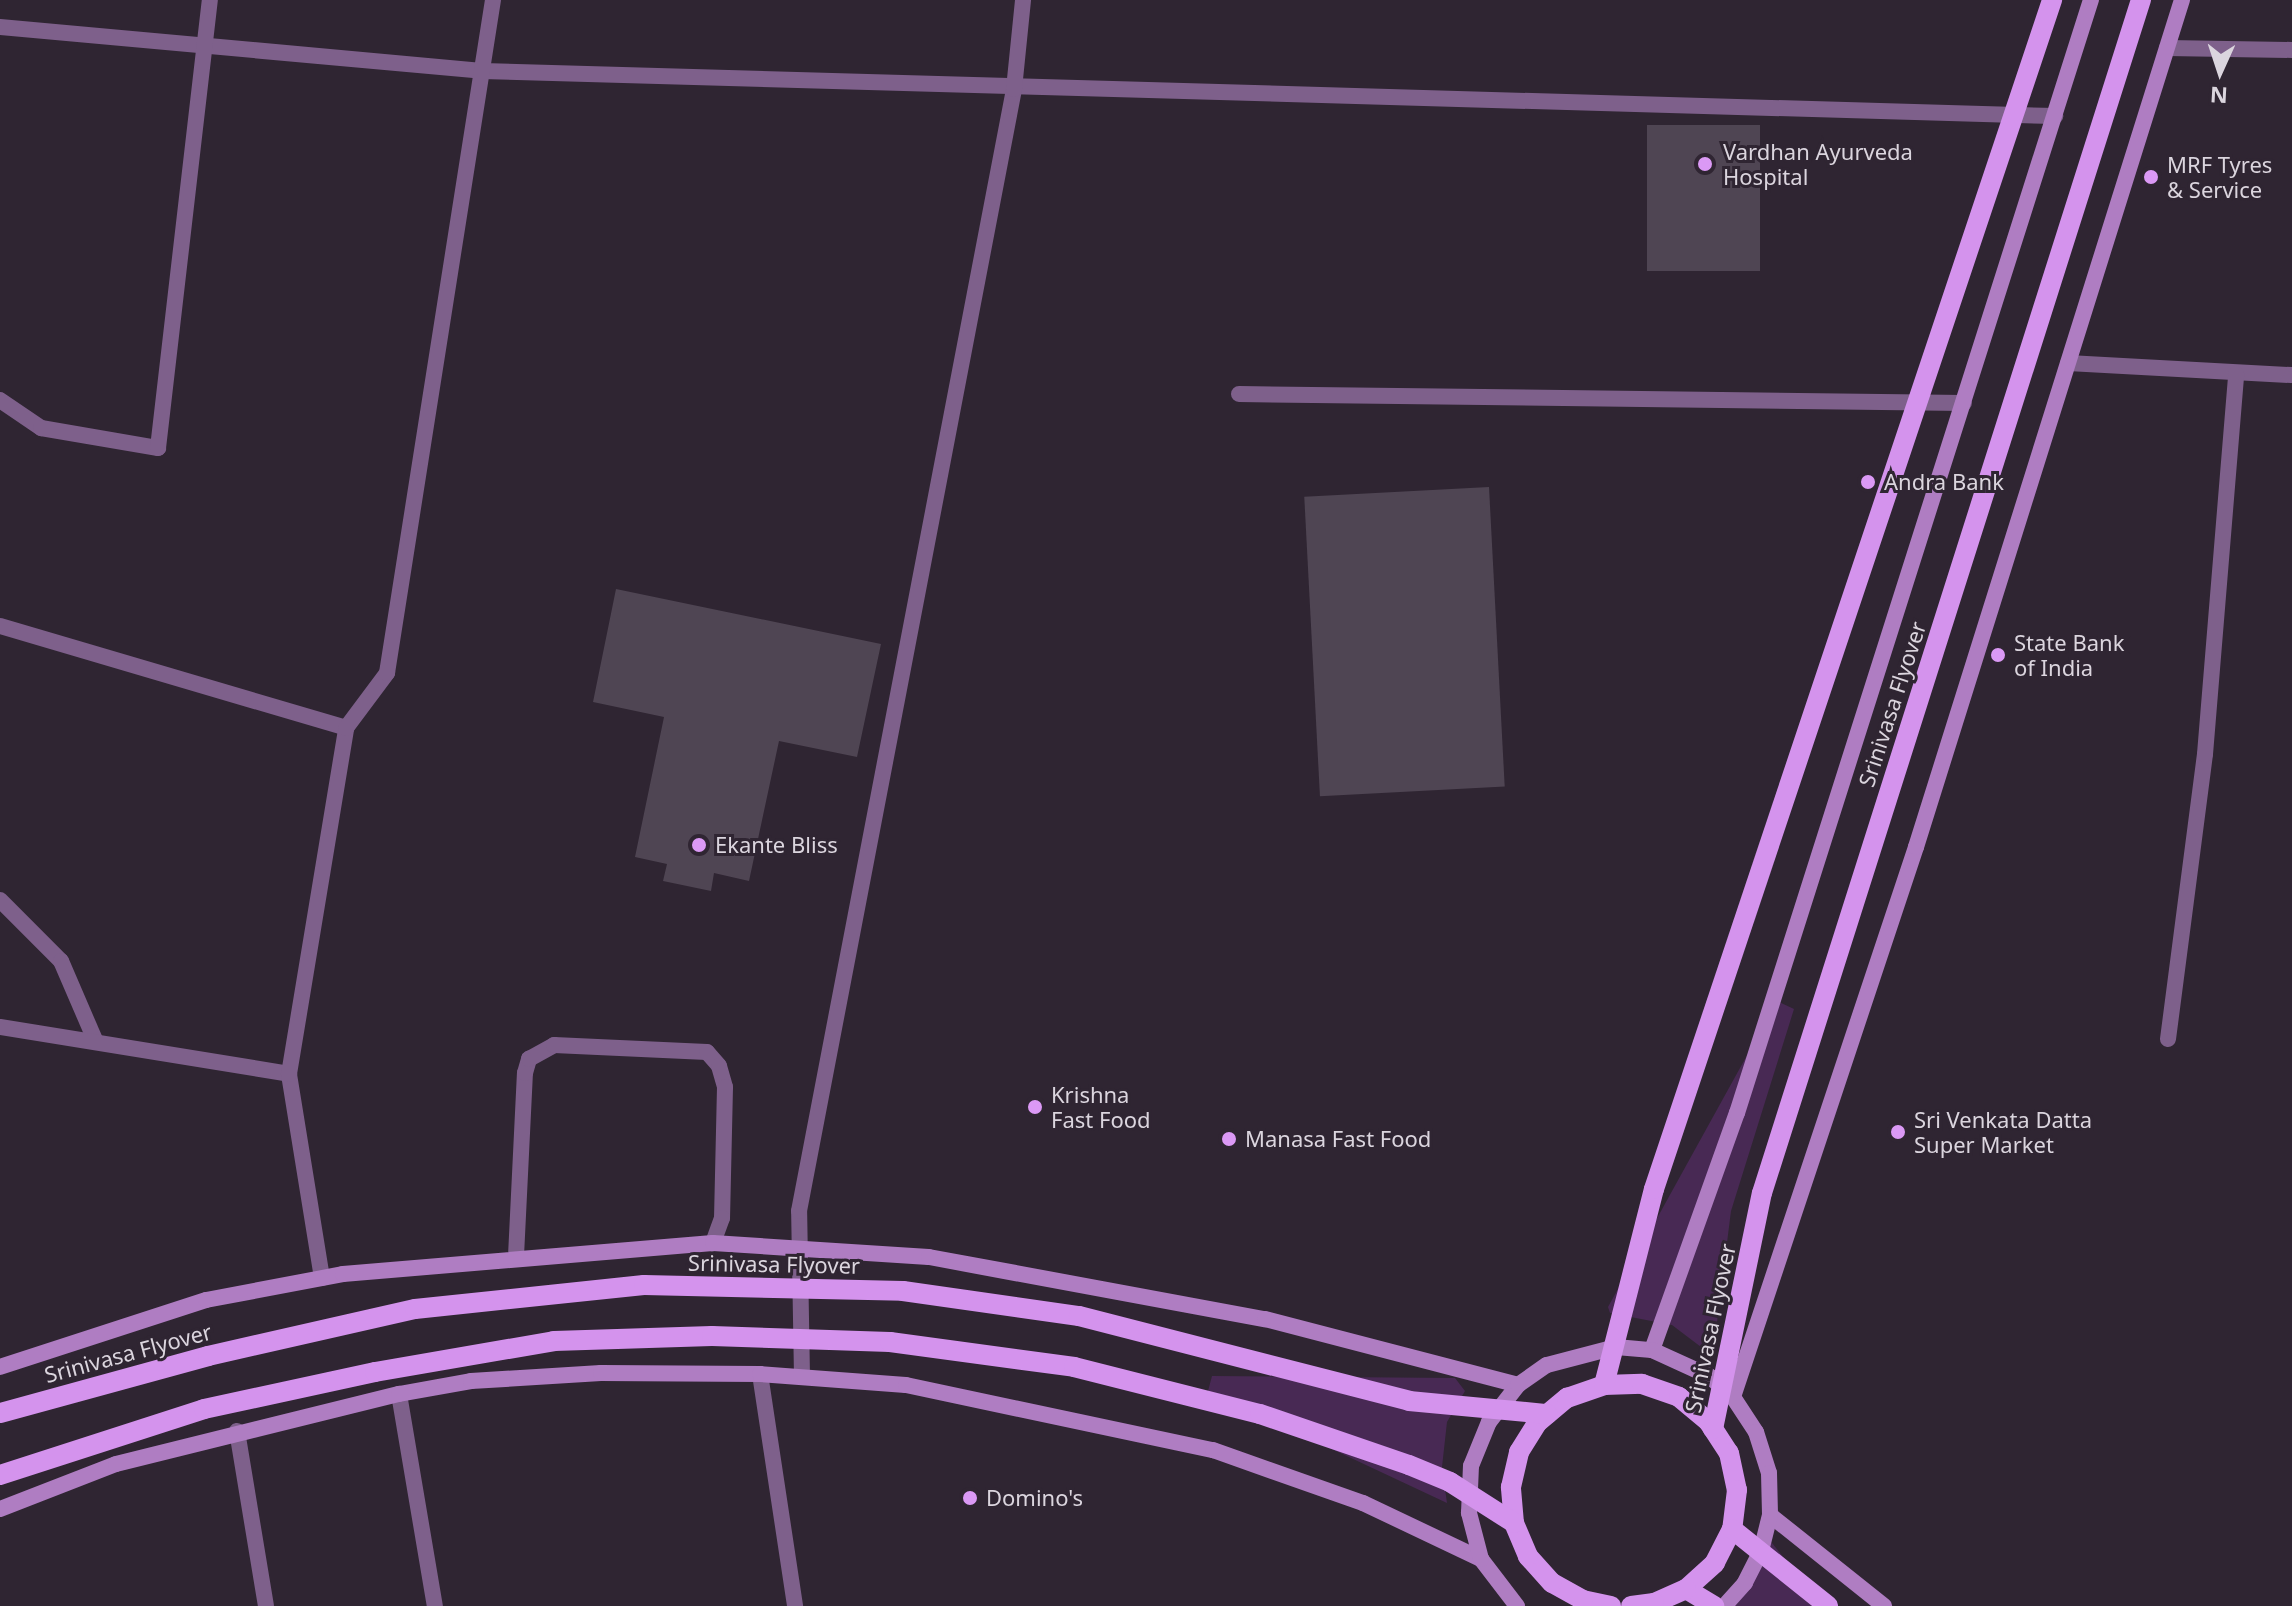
<!DOCTYPE html>
<html>
<head>
<meta charset="utf-8">
<style>
  body { margin:0 }
  #map { position:relative; width:2292px; height:1606px; overflow:hidden; background:#2f2532; font-family:"Noto Sans",sans-serif }
  div>[style] { position:absolute }
  .green>* { inset:0; background:#482954 }
  .building>* { inset:0; background:#4f4553; transform-origin:0 0 }
  .lane>* { height:16px; margin:-8px; padding:0 8px; transform-origin:8px; border-radius:8px; background:#7e608b }
  .street>* { height:16px; margin:-8px; padding:0 8px; transform-origin:8px; border-radius:8px; background:#7e608b }
  .secondary>* { height:16px; margin:-8px; padding:0 8px; transform-origin:8px; border-radius:8px; background:#af7dc2 }
  .primary>* { height:20px; margin:-10px; padding:0 10px; transform-origin:10px; border-radius:10px; background:#d493ed }
  .primary-bridge>* { height:20px; margin:-10px; padding:0 10px; transform-origin:10px; border-radius:10px; background:#d493ed }
  .dots>* { width:22px; height:22px; translate:-50% -50%; box-sizing:border-box; border:4px solid #2f2532; border-radius:50% }
  span { translate:-50% -50%; white-space:nowrap; text-align:center; line-height:1.15; -webkit-text-stroke:6px #2f2532; paint-order:stroke }
  .poi-label { font-size:22px; color:#dbd5de }
  .left { translate:0 -50%; text-align:left }
  .street-label { font-size:22px; color:#dbd5de }
  .north { position:absolute; left:2180px; top:32px; width:80px; height:80px; -webkit-text-stroke:6px #2f2532; paint-order:stroke; rotate:183deg; font-size:22px; font-weight:700; line-height:32px; text-align:center; color:#dbd5de }
  .north::after { content:''; display:block; margin:auto; width:28px; height:36px; background:#dbd5de; clip-path:polygon(50% 0,100% 100%,50% 72%,0 100%) }
</style>
</head>
<body>
<div id="map">
  <div class="green">
    <i style="clip-path:polygon(1777px 1001px,1794px 1009px,1731px 1211px,1715px 1338px,1701px 1347px,1672px 1325px,1610px 1313px,1608px 1307px)"></i>
    <i style="clip-path:polygon(1212px 1376px,1455px 1378px,1465px 1391px,1447px 1422px,1442px 1467px,1447px 1503px,1208px 1391px)"></i>
    <i style="clip-path:polygon(1768px 1541px,1772px 1543px,1823px 1606px,1724px 1606px)"></i>
  </div>
  <div class="building">
    <i style="left:1647px;top:125px;width:113px;height:146px"></i>
    <i style="left:1489px;top:487px;width:300px;height:185px;rotate:87deg"></i>
    <i style="clip-path:polygon(616px 589px,881px 644px,857px 757px,779px 741px,749px 881px,714px 873px,711px 891px,663px 881px,667px 864px,635px 857px,664px 717px,593px 702px)"></i>
  </div>
  <div class="lane">
    <i style="left:516px;top:1256px;width:183px;rotate:-87.2deg"></i>
    <i style="left:525px;top:1073px;width:15px;rotate:-74deg"></i>
    <i style="left:529px;top:1059px;width:29px;rotate:-29deg"></i>
    <i style="left:554px;top:1045px;width:153px;rotate:2.6deg"></i>
    <i style="left:707px;top:1052px;width:18px;rotate:49deg"></i>
    <i style="left:719px;top:1066px;width:22px;rotate:74deg"></i>
    <i style="left:725px;top:1087px;width:131px;rotate:91.3deg"></i>
    <i style="left:722px;top:1218px;width:27px;rotate:110deg"></i>
  </div>
  <div class="street">
    <i style="left:0;top:27px;width:484px;rotate:5.2deg"></i>
    <i style="left:482px;top:71px;width:1574px;rotate:1.64deg"></i>
    <i style="left:2167px;top:48px;width:125px;rotate:0.9deg"></i>
    <i style="left:2068px;top:363px;width:224px;rotate:3.1deg"></i>
    <i style="left:1239px;top:394px;width:725px;rotate:0.71deg"></i>
    <i style="left:0;top:400px;width:50px;rotate:34.3deg"></i>
    <i style="left:41px;top:428px;width:119px;rotate:9.7deg"></i>
    <i style="left:158px;top:448px;width:451px;rotate:-83.4deg"></i>
    <i style="left:0;top:626px;width:361px;rotate:16.4deg"></i>
    <i style="left:0;top:900px;width:86px;rotate:45deg"></i>
    <i style="left:61px;top:961px;width:86px;rotate:66.7deg"></i>
    <i style="left:0;top:1027px;width:293px;rotate:9.2deg"></i>
    <i style="left:2168px;top:1039px;width:287px;rotate:-82.6deg"></i>
    <i style="left:2205px;top:754px;width:381px;rotate:-85.3deg"></i>
    <i style="left:322px;top:1278px;width:207px;rotate:-99.2deg"></i>
    <i style="left:289px;top:1074px;width:351px;rotate:-80.6deg"></i>
    <i style="left:346px;top:728px;width:69px;rotate:-53.3deg"></i>
    <i style="left:387px;top:673px;width:681px;rotate:-81.05deg"></i>
    <i style="left:760px;top:1374px;width:235px;rotate:81.4deg"></i>
    <i style="left:802px;top:1376px;width:165px;rotate:-91deg"></i>
    <i style="left:799px;top:1211px;width:1142px;rotate:-79.15deg"></i>
    <i style="left:1014px;top:89px;width:89px;rotate:-84.2deg"></i>
    <i style="left:399px;top:1394px;width:215px;rotate:80.4deg"></i>
    <i style="left:237px;top:1431px;width:177px;rotate:80.6deg"></i>
  </div>
  <div class="secondary">
    <i style="left:1652px;top:1350px;width:252px;rotate:-70.3deg"></i>
    <i style="left:1737px;top:1113px;width:1168px;rotate:-72.36deg"></i>
    <i style="left:0;top:1367px;width:217px;rotate:-18deg"></i>
    <i style="left:206px;top:1300px;width:139px;rotate:-10.7deg"></i>
    <i style="left:343px;top:1274px;width:371px;rotate:-4.8deg"></i>
    <i style="left:713px;top:1243px;width:216px;rotate:3.7deg"></i>
    <i style="left:929px;top:1257px;width:342px;rotate:10.5deg"></i>
    <i style="left:1265px;top:1319px;width:261px;rotate:14.6deg"></i>
    <i style="left:1733px;top:1397px;width:580px;rotate:-71.6deg"></i>
    <i style="left:1916px;top:847px;width:888px;rotate:-72.57deg"></i>
    <i style="left:0;top:1509px;width:124px;rotate:-21.2deg"></i>
    <i style="left:116px;top:1464px;width:292px;rotate:-13.9deg"></i>
    <i style="left:399px;top:1394px;width:73px;rotate:-10.2deg"></i>
    <i style="left:471px;top:1381px;width:130px;rotate:-3.5deg"></i>
    <i style="left:601px;top:1373px;width:159px;rotate:0.4deg"></i>
    <i style="left:760px;top:1374px;width:146px;rotate:4.3deg"></i>
    <i style="left:906px;top:1385px;width:314px;rotate:12deg"></i>
    <i style="left:1213px;top:1450px;width:159px;rotate:19.5deg"></i>
    <i style="left:1363px;top:1503px;width:131px;rotate:25.4deg"></i>
    <i style="left:1770px;top:1515px;width:146px;rotate:38.6deg"></i>
    <i style="left:1517px;top:1606px;width:59px;rotate:-127.5deg"></i>
    <i style="left:1481px;top:1559px;width:48px;rotate:-104.6deg"></i>
    <i style="left:1469px;top:1513px;width:47px;rotate:-87.6deg"></i>
    <i style="left:1471px;top:1466px;width:48px;rotate:-67.8deg"></i>
    <i style="left:1489px;top:1422px;width:47px;rotate:-51.9deg"></i>
    <i style="left:1518px;top:1385px;width:35px;rotate:-35deg"></i>
    <i style="left:1547px;top:1365px;width:71px;rotate:-14.6deg"></i>
    <i style="left:1616px;top:1347px;width:36px;rotate:5deg"></i>
    <i style="left:1652px;top:1350px;width:63px;rotate:24.5deg"></i>
    <i style="left:1709px;top:1376px;width:32px;rotate:41deg"></i>
    <i style="left:1733px;top:1397px;width:42px;rotate:56.7deg"></i>
    <i style="left:1756px;top:1432px;width:43px;rotate:72.4deg"></i>
    <i style="left:1769px;top:1473px;width:42px;rotate:88.6deg"></i>
    <i style="left:1770px;top:1515px;width:37px;rotate:104deg"></i>
    <i style="left:1761px;top:1551px;width:36px;rotate:117deg"></i>
    <i style="left:1745px;top:1583px;width:31px;rotate:132deg"></i>
  </div>
  <div class="primary">
    <i style="left:1686px;top:1589px;width:33px;rotate:31deg"></i>
    <i style="left:1611px;top:1606px;width:29px;rotate:-168deg"></i>
    <i style="left:1583px;top:1600px;width:35px;rotate:-151deg"></i>
    <i style="left:1552px;top:1583px;width:36px;rotate:-132deg"></i>
    <i style="left:1528px;top:1556px;width:36px;rotate:-113deg"></i>
    <i style="left:1514px;top:1523px;width:36px;rotate:-95deg"></i>
    <i style="left:1511px;top:1487px;width:36px;rotate:-77deg"></i>
    <i style="left:1519px;top:1452px;width:36px;rotate:-58deg"></i>
    <i style="left:1538px;top:1422px;width:38px;rotate:-40deg"></i>
    <i style="left:1567px;top:1398px;width:39px;rotate:-19deg"></i>
    <i style="left:1604px;top:1385px;width:38px;rotate:-2deg"></i>
    <i style="left:1642px;top:1384px;width:39px;rotate:19deg"></i>
    <i style="left:1679px;top:1397px;width:38px;rotate:40deg"></i>
    <i style="left:1708px;top:1421px;width:38px;rotate:57deg"></i>
    <i style="left:1729px;top:1453px;width:38px;rotate:78deg"></i>
    <i style="left:1737px;top:1490px;width:39px;rotate:97deg"></i>
    <i style="left:1732px;top:1529px;width:38px;rotate:117deg"></i>
    <i style="left:1715px;top:1563px;width:39px;rotate:138deg"></i>
    <i style="left:1686px;top:1589px;width:35px;rotate:156deg"></i>
    <i style="left:1654px;top:1603px;width:23px;rotate:173deg"></i>
  </div>
  <div class="primary-bridge">
    <i style="left:1604px;top:1385px;width:202px;rotate:-75.7deg"></i>
    <i style="left:1654px;top:1189px;width:1254px;rotate:-71.49deg"></i>
    <i style="left:0;top:1413px;width:216px;rotate:-15.3deg"></i>
    <i style="left:208px;top:1356px;width:212px;rotate:-12.8deg"></i>
    <i style="left:415px;top:1309px;width:230px;rotate:-6deg"></i>
    <i style="left:644px;top:1285px;width:259px;rotate:1.3deg"></i>
    <i style="left:903px;top:1291px;width:178px;rotate:8.1deg"></i>
    <i style="left:1079px;top:1316px;width:341px;rotate:14.4deg"></i>
    <i style="left:1409px;top:1401px;width:139px;rotate:5.4deg"></i>
    <i style="left:1713px;top:1429px;width:241px;rotate:-78.3deg"></i>
    <i style="left:1762px;top:1193px;width:1252px;rotate:-72.38deg"></i>
    <i style="left:0;top:1475px;width:214px;rotate:-17.9deg"></i>
    <i style="left:204px;top:1409px;width:175px;rotate:-12.2deg"></i>
    <i style="left:375px;top:1372px;width:182px;rotate:-9.8deg"></i>
    <i style="left:554px;top:1341px;width:158px;rotate:-1.8deg"></i>
    <i style="left:712px;top:1336px;width:178px;rotate:1.9deg"></i>
    <i style="left:890px;top:1342px;width:186px;rotate:7.7deg"></i>
    <i style="left:1074px;top:1367px;width:192px;rotate:14.2deg"></i>
    <i style="left:1260px;top:1414px;width:157px;rotate:18.9deg"></i>
    <i style="left:1409px;top:1465px;width:44px;rotate:22.5deg"></i>
    <i style="left:1450px;top:1482px;width:76px;rotate:32.6deg"></i>
    <i style="left:1732px;top:1529px;width:123px;rotate:38.7deg"></i>
  </div>
  <div class="dots">
    <i style="left:1705px;top:164px;background:#db99f5"></i>
    <i style="left:2151px;top:177px;background:#db99f5"></i>
    <i style="left:1868px;top:482px;background:#db99f5"></i>
    <i style="left:1998px;top:655px;background:#db99f5"></i>
    <i style="left:699px;top:845px;background:#db99f5"></i>
    <i style="left:1035px;top:1107px;background:#db99f5"></i>
    <i style="left:1898px;top:1132px;background:#db99f5"></i>
    <i style="left:1229px;top:1139px;background:#db99f5"></i>
    <i style="left:970px;top:1498px;background:#db99f5"></i>
  </div>
  <div class="poi-label">
    <span class="left" style="left:1723px;top:164px">Vardhan Ayurveda<br>Hospital</span>
    <span class="left" style="left:2167px;top:177px">MRF Tyres<br>&amp; Service</span>
    <span class="left" style="left:1884px;top:482px">Andra Bank</span>
    <span class="left" style="left:2014px;top:655px">State Bank<br>of India</span>
    <span class="left" style="left:715px;top:845px">Ekante Bliss</span>
    <span class="left" style="left:1051px;top:1107px">Krishna<br>Fast Food</span>
    <span class="left" style="left:1914px;top:1132px">Sri Venkata Datta<br>Super Market</span>
    <span class="left" style="left:1245px;top:1139px">Manasa Fast Food</span>
    <span class="left" style="left:986px;top:1498px">Domino's</span>
  </div>
  <div class="street-label">
    <span style="left:1892px;top:704px;rotate:-72deg">Srinivasa Flyover</span>
    <span style="left:774px;top:1264px;rotate:1deg">Srinivasa Flyover</span>
    <span style="left:1710px;top:1328px;rotate:-78deg">Srinivasa Flyover</span>
    <span style="left:128px;top:1353px;rotate:-15deg">Srinivasa Flyover</span>
  </div>
  <div class="north">N</div>
</div>
</body>
</html>
